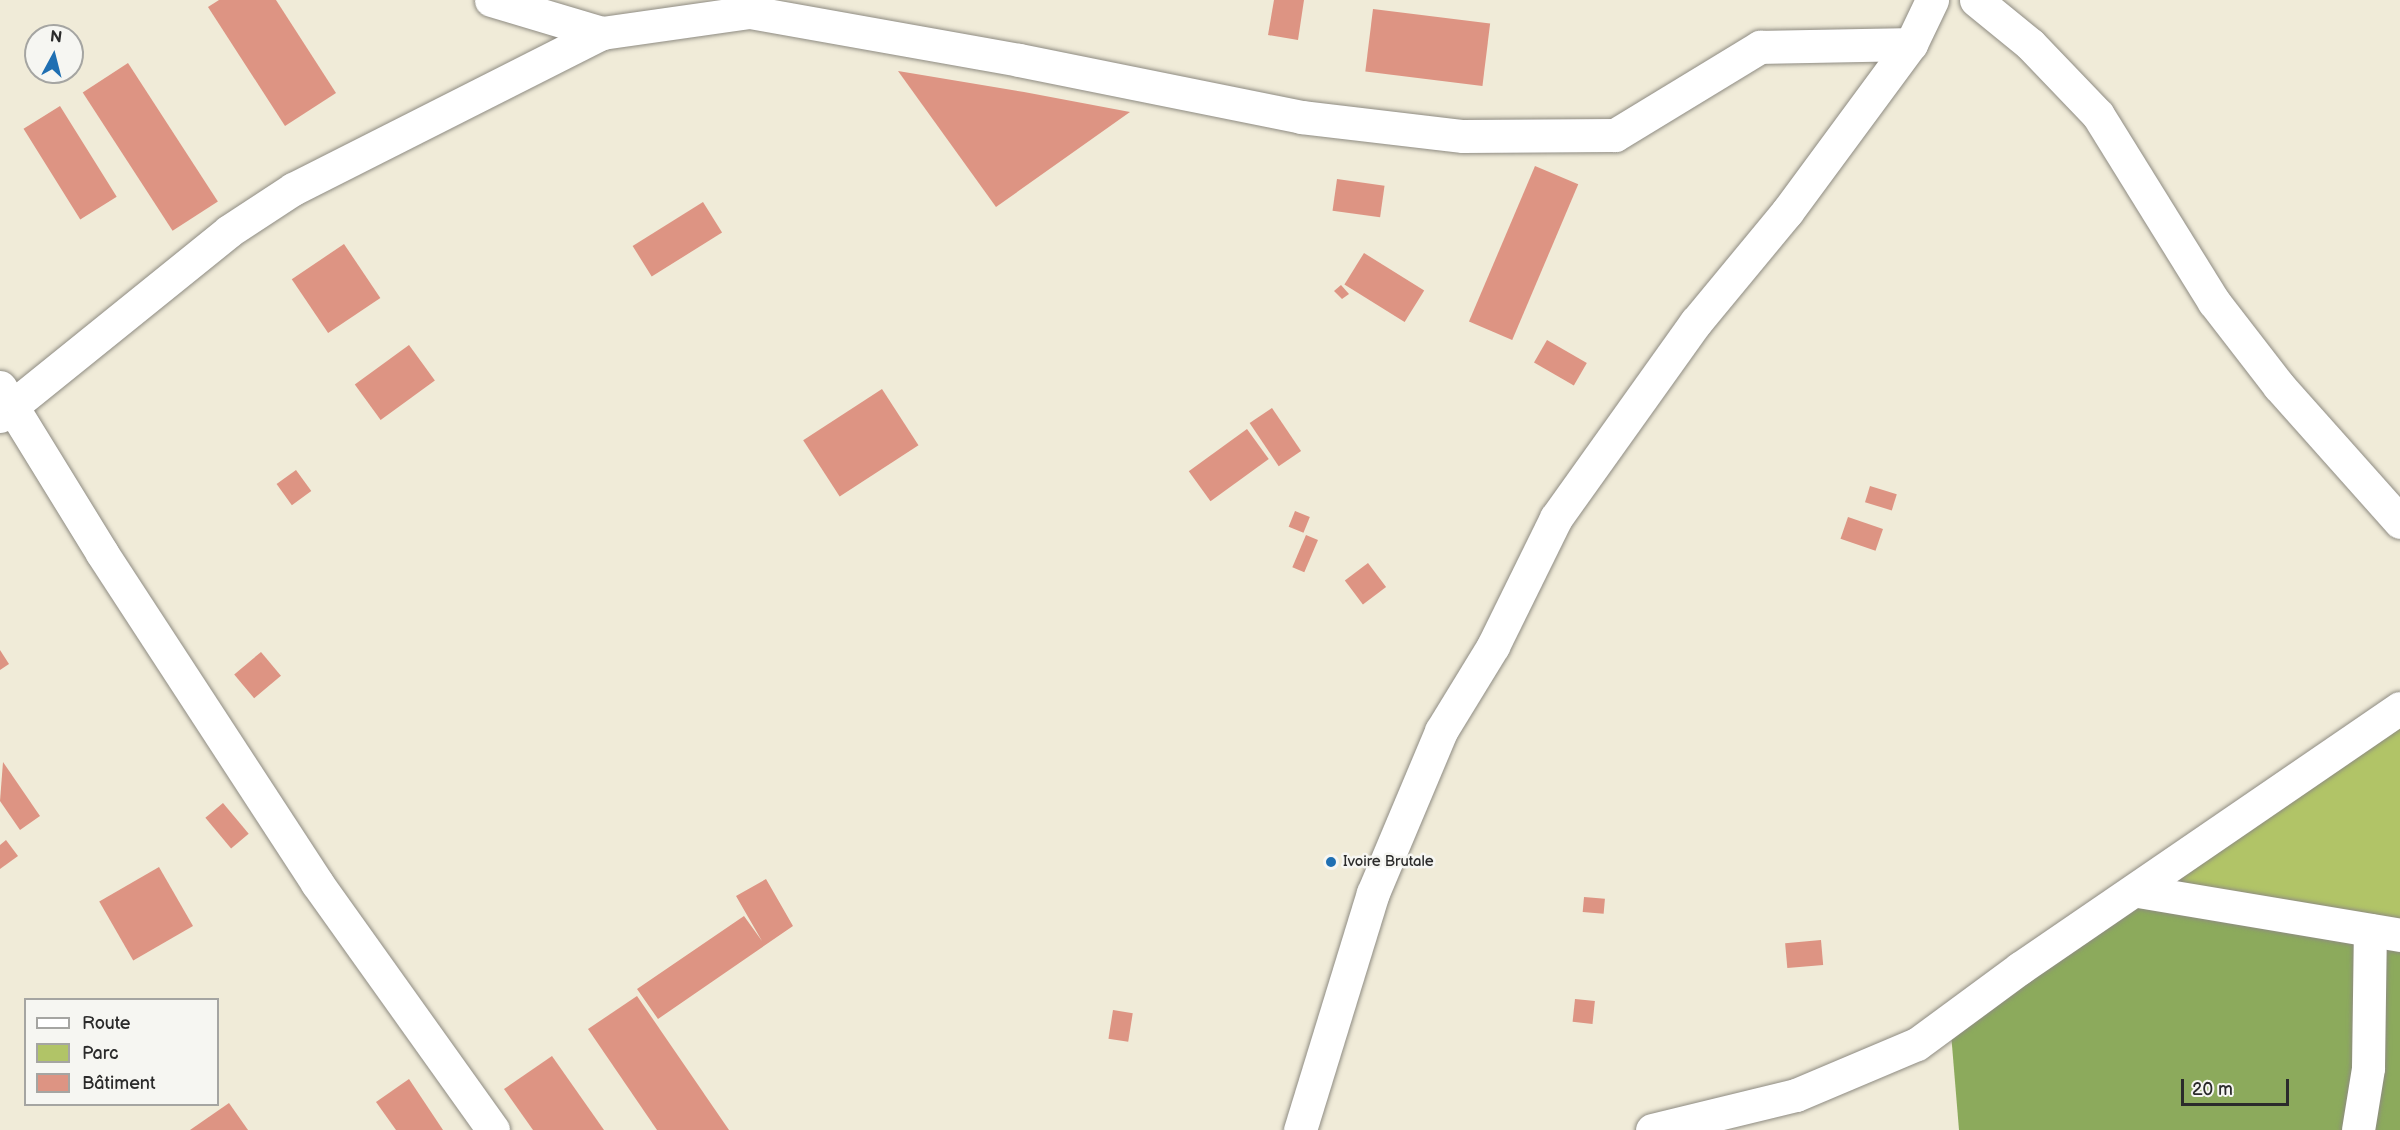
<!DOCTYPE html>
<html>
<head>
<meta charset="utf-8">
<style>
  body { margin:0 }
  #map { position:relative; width:2400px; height:1130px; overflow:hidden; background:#f0ebd8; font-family:"Balsamiq Sans",sans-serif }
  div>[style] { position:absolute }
  .green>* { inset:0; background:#b1c467 }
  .forest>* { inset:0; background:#8caa5c }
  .building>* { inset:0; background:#dd9483; transform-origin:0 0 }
  .roads { filter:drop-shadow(0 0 2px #8e8b82) drop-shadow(0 0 2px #8e8b82) }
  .street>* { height:33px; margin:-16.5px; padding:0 16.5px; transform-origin:16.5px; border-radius:16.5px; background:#fff }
  .dots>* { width:16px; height:16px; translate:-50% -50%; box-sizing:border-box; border:3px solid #f6f6f2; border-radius:50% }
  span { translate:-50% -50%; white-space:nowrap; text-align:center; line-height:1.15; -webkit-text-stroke:5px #f6f6f2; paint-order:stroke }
  .poi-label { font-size:15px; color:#2b2b2b }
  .left { translate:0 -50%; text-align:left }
  .legend { position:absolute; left:24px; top:998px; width:195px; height:108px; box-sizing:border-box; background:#f6f6f2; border:2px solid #a5a5a2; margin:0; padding:8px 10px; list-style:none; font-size:18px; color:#2b2b2b }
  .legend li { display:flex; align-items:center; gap:12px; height:30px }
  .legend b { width:30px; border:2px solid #a5a5a2 }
  .north { position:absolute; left:24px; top:24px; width:60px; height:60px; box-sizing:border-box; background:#f6f6f2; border:2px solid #a5a5a2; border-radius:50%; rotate:7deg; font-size:16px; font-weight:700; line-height:24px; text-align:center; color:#2b2b2b }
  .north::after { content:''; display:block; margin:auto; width:21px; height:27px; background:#1f6fb2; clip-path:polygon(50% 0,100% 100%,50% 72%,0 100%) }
  .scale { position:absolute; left:2181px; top:1079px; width:108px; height:27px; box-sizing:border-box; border:3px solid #2b2b2b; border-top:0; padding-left:8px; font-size:18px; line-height:21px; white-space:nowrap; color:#2b2b2b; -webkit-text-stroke:4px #f6f6f2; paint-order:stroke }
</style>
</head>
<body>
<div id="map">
  <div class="green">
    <i style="clip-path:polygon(2400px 708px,2400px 935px,2138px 891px)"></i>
  </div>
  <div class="forest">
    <i style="clip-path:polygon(2138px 891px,2400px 935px,2400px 1130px,1959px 1130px,1950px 1021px)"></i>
  </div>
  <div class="building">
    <i style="clip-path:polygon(219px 0,276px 0,336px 93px,285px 126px,208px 7px)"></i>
    <i style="clip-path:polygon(1274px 0,1304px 0,1298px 40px,1268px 35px)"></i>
    <i style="left:1373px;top:9px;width:118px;height:63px;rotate:7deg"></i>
    <i style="left:128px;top:63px;width:165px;height:54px;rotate:57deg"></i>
    <i style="clip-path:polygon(898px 71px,1024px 92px,1130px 112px,996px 207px)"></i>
    <i style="left:60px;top:106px;width:107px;height:43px;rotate:58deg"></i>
    <i style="left:1535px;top:166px;width:47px;height:169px;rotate:23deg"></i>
    <i style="left:1337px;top:179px;width:48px;height:32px;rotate:8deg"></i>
    <i style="left:703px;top:202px;width:36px;height:83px;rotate:58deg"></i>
    <i style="left:344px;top:244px;width:65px;height:63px;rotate:56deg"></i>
    <i style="left:1364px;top:253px;width:71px;height:37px;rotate:32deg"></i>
    <i style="clip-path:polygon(1341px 285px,1349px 294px,1342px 299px,1334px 291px)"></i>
    <i style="left:1547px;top:340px;width:46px;height:26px;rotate:30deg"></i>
    <i style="left:409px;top:345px;width:44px;height:67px;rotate:54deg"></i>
    <i style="left:882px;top:389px;width:67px;height:94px;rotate:57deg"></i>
    <i style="left:1272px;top:408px;width:52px;height:27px;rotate:56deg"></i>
    <i style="left:1247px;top:429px;width:37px;height:72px;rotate:54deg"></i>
    <i style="left:296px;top:470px;width:26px;height:24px;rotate:54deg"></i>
    <i style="left:1870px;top:486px;width:28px;height:17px;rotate:17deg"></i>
    <i style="left:1295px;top:511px;width:16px;height:17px;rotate:22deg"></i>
    <i style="left:1848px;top:517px;width:37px;height:23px;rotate:19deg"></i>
    <i style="left:1306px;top:535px;width:13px;height:35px;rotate:23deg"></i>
    <i style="left:1368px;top:563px;width:30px;height:29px;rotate:53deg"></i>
    <i style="clip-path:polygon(0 650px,9px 664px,0 670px)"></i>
    <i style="left:261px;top:652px;width:31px;height:35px;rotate:50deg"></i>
    <i style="clip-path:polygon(3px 762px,40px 816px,20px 830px,0 801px)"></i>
    <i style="left:223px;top:803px;width:40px;height:23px;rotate:50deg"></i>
    <i style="clip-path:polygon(6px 840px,18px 856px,0 869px,0 845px)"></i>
    <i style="left:159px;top:867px;width:68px;height:69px;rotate:60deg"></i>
    <i style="clip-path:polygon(766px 879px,793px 926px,658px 1019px,637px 989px,744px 916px,762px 941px,736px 896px)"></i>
    <i style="left:1584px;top:897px;width:21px;height:15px;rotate:5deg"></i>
    <i style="left:1821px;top:940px;width:25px;height:36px;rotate:85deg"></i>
    <i style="clip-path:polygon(637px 996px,729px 1130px,657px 1130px,588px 1029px)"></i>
    <i style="left:1575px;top:999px;width:20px;height:23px;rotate:6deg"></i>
    <i style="left:1113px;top:1010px;width:20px;height:29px;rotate:9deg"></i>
    <i style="clip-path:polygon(552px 1056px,604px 1130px,533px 1130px,504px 1089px)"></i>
    <i style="clip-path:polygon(409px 1079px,443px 1130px,396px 1130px,376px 1102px)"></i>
    <i style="clip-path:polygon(229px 1103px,248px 1130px,190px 1130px)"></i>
  </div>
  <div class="roads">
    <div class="street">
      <i style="left:491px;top:0;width:116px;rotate:16.6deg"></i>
      <i style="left:1976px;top:0;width:70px;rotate:39.2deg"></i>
      <i style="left:2030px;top:44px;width:98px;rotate:46.2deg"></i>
      <i style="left:2098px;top:115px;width:220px;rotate:58.2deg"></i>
      <i style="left:2214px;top:302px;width:106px;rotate:52.3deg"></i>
      <i style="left:2279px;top:386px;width:182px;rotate:48.3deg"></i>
      <i style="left:0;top:387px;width:195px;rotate:58.4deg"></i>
      <i style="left:102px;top:553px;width:394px;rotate:56.9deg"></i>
      <i style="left:317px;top:883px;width:303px;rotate:54.5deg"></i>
      <i style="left:0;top:416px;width:294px;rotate:-38.9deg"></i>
      <i style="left:229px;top:231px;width:77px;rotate:-33.3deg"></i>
      <i style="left:293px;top:189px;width:346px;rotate:-26.8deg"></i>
      <i style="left:602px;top:33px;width:149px;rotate:-8.1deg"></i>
      <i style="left:750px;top:12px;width:273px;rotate:10.1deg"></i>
      <i style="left:1019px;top:60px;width:288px;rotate:11.4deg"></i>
      <i style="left:1301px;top:117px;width:163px;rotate:6.7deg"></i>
      <i style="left:1463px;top:136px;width:152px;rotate:-0.4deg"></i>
      <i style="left:1615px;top:135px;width:170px;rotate:-31.3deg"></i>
      <i style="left:1760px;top:47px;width:151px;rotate:-1.1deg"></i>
      <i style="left:2138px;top:891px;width:266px;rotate:9.5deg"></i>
      <i style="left:1300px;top:1130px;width:248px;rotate:-72.9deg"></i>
      <i style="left:1373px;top:893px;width:176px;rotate:-67.2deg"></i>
      <i style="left:1441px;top:731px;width:100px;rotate:-58.5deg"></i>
      <i style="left:1493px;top:646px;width:143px;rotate:-63.8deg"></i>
      <i style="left:1556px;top:518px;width:241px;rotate:-54.5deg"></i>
      <i style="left:1696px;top:322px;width:143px;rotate:-50.4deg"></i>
      <i style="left:1787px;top:212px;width:209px;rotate:-53.6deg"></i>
      <i style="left:1911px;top:44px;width:49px;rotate:-64.5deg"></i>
      <i style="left:1652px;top:1130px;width:148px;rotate:-13.7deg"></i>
      <i style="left:1796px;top:1095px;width:131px;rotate:-22.9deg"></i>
      <i style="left:1917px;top:1044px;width:128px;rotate:-36.4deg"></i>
      <i style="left:2020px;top:968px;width:460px;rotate:-34.4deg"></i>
      <i style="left:2358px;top:1130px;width:63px;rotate:-80.8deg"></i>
      <i style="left:2368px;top:1068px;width:138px;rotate:-89.2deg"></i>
    </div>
  </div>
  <div class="dots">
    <i style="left:1331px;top:862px;background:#1f6fb2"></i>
  </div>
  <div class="poi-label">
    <span class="left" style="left:1343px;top:862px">Ivoire Brutale</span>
  </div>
  <ul class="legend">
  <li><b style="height:8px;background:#fff"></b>Route</li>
  <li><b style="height:16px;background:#b1c467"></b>Parc</li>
  <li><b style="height:16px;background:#dd9483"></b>Bâtiment</li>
  </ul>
  <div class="north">N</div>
  <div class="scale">20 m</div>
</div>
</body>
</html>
